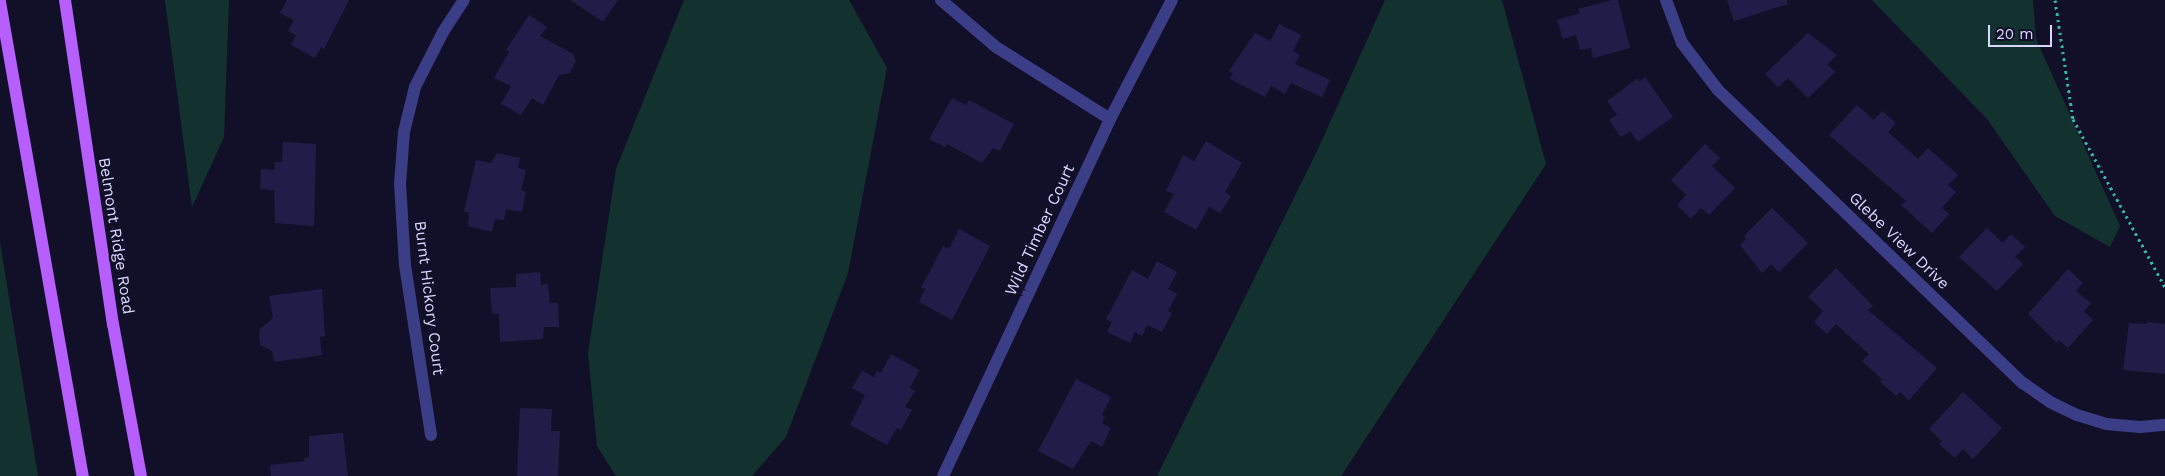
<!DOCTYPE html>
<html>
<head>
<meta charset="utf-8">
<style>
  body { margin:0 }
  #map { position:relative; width:2165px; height:476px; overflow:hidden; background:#121028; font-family:"Work Sans",sans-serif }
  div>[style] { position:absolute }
  .green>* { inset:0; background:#13322f }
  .building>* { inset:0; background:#221c49 }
  .path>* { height:3px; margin-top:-1.5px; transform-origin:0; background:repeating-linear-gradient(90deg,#2fbba8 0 2.5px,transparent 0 6.5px) }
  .minor>* { height:12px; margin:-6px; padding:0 6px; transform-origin:6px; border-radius:6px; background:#3b3e87 }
  .primary>* { height:12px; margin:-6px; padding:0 6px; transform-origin:6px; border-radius:6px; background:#b75eff }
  span { translate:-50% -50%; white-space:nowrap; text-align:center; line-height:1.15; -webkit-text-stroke:5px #121028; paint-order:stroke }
  .street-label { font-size:16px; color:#d9d7ff }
  .scale { position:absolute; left:1988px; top:25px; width:64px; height:22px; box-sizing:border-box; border:2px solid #d9d7ff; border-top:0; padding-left:6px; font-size:15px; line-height:18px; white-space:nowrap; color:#d9d7ff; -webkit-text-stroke:4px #121028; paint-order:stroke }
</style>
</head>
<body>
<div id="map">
  <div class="green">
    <i style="clip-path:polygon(165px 0,229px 0,224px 137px,192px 207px)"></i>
    <i style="clip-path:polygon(684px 0,849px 0,887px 68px,848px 273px,786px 437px,752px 476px,616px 476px,597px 446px,588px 353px,616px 169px)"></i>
    <i style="clip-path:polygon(1385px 0,1502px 0,1546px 164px,1341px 476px,1157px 476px,1318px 149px)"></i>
    <i style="clip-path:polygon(1872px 0,2033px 0,2036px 39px,2120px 226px,2110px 247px,2055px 216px,1987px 119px)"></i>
    <i style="clip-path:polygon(0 242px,38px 476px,0 476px)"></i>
  </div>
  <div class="building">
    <i style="clip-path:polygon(287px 0,349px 0,324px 49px,321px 47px,315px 58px,291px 45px,296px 35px,288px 31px,294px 20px,280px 13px)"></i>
    <i style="clip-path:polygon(570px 0,618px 0,603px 22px)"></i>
    <i style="clip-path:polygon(1612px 0,1618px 0,1630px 48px,1593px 58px,1591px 48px,1580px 50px,1576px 35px,1563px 39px,1557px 20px,1580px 13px,1578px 9px)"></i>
    <i style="clip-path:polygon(1727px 0,1787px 0,1788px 4px,1734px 21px)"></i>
    <i style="clip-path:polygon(529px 15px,547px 27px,540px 36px,573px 54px,576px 61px,570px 73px,559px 75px,543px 105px,532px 98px,521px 115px,501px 104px,511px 86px,494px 78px,509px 52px,506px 50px)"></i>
    <i style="clip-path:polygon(1279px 24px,1301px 35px,1293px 51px,1300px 55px,1295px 64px,1330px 80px,1322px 97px,1291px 83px,1285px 94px,1271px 86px,1265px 97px,1230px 79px,1233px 73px,1229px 71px,1255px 33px,1270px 41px)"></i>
    <i style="clip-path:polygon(1808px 33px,1837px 55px,1827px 64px,1835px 72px,1808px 98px,1788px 78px,1778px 87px,1765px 74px)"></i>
    <i style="clip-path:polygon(1645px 77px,1673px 117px,1638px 142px,1630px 131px,1621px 137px,1609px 120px,1617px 115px,1607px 101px,1638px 78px,1639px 82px)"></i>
    <i style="clip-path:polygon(952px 98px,966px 105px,969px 100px,1014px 124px,1000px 151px,993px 148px,982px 163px,947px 144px,945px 147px,929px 139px)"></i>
    <i style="clip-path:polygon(1857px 105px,1874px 120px,1882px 111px,1896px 123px,1888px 132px,1918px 159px,1928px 148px,1958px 175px,1948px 185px,1956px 192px,1942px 208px,1949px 214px,1932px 233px,1901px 205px,1906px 201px,1829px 135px)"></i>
    <i style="clip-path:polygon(1206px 141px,1242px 163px,1225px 192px,1231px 196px,1220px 213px,1209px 207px,1196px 230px,1164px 212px,1174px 194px,1166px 191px,1183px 155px,1194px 161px)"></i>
    <i style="clip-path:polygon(283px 142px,316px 144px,314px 226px,275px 223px,274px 190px,260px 189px,261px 169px,274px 170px,275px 162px,282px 162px)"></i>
    <i style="clip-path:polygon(1705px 144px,1720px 158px,1712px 166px,1735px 188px,1709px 215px,1701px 208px,1691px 219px,1677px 205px,1686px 195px,1671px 180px)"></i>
    <i style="clip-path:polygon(497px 153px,520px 158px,518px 168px,526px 170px,521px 190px,526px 192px,522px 212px,506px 209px,504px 220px,495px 219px,492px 232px,468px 226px,469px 212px,464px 212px,476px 160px,491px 163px)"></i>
    <i style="clip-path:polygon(1772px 208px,1808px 243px,1779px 272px,1771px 264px,1762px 273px,1740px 245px,1746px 239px,1744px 236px)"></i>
    <i style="clip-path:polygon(1987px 228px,2003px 243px,2011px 234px,2025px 247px,2015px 257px,2023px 264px,1997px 291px,1959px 257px)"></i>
    <i style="clip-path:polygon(959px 229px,990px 246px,952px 320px,919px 302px,925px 289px,921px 288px,943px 246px,949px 249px)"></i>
    <i style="clip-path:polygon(1157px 261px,1177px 272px,1168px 289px,1177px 294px,1168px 311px,1172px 313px,1162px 332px,1147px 325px,1142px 336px,1135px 332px,1130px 343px,1107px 332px,1112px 322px,1106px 319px,1132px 270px,1148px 279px)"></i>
    <i style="clip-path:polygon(1836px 268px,1873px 306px,1868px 310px,1937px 368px,1909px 400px,1900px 392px,1896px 396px,1880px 382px,1882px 379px,1862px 361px,1869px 354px,1836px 324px,1827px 334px,1814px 322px,1823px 311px,1808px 297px)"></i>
    <i style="clip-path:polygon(2068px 269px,2083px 283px,2076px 291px,2091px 303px,2084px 311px,2093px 320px,2068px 348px,2059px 340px,2057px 343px,2028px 314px)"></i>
    <i style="clip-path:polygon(540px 272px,541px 285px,548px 284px,550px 303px,558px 303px,559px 327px,544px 327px,543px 339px,500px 342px,499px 314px,492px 314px,490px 288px,516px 287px,516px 274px)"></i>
    <i style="clip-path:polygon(322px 289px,325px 336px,320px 337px,322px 355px,274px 362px,272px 351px,260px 345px,259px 330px,273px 318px,269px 296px)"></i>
    <i style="clip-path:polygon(2147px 322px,2165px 324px,2165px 374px,2123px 370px,2129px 323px,2147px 324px)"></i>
    <i style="clip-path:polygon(891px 354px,919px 370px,910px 388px,915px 391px,905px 407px,912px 410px,901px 430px,897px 428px,887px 445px,850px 425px,865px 395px,852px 388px,862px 371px,874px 377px,877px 371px,881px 373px)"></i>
    <i style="clip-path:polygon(1076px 379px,1111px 397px,1102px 415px,1105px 417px,1102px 423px,1111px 428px,1102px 447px,1091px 441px,1073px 469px,1038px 451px)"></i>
    <i style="clip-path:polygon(1963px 392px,2002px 428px,1973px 459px,1963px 449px,1955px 458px,1939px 444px,1942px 441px,1929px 429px)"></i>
    <i style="clip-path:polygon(520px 408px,552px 409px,551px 431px,560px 431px,558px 476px,517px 476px)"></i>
    <i style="clip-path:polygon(343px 433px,348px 476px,271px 476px,270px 465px,305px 461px,304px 458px,309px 457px,309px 436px)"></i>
  </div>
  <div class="path">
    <i style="left:2055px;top:0;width:120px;rotate:81.4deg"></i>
    <i style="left:2073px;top:119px;width:192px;rotate:61.3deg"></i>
  </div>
  <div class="minor">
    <i style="left:941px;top:0;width:72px;rotate:40.5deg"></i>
    <i style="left:996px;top:47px;width:135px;rotate:32.3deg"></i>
    <i style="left:1666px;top:0;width:46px;rotate:69.6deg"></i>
    <i style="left:1682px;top:43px;width:59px;rotate:52.5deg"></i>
    <i style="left:1718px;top:90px;width:423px;rotate:43.9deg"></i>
    <i style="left:2023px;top:383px;width:33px;rotate:35deg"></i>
    <i style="left:2050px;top:402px;width:30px;rotate:26deg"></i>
    <i style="left:2077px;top:415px;width:30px;rotate:17deg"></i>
    <i style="left:2106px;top:424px;width:34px;rotate:5deg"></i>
    <i style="left:2140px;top:427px;width:25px;rotate:-5deg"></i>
    <i style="left:431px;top:435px;width:172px;rotate:-98.7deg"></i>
    <i style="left:405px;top:265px;width:81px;rotate:-93.5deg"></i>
    <i style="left:400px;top:184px;width:52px;rotate:-85.6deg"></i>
    <i style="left:404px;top:132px;width:46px;rotate:-76.3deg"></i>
    <i style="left:415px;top:87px;width:62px;rotate:-63deg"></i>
    <i style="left:443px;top:32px;width:38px;rotate:-57deg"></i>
    <i style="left:943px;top:476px;width:394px;rotate:-64.9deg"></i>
    <i style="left:1110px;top:119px;width:134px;rotate:-62.5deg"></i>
  </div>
  <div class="primary">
    <i style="left:65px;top:0;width:328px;rotate:81.6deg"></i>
    <i style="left:113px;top:324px;width:155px;rotate:79.6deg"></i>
    <i style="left:0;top:2px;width:481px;rotate:80.1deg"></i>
  </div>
  <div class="street-label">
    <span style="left:1040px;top:230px;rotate:-65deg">Wild Timber Court</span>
    <span style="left:116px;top:236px;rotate:81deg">Belmont Ridge Road</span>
    <span style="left:1899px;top:241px;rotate:44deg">Glebe View Drive</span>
    <span style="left:429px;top:298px;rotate:83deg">Burnt Hickory Court</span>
  </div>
  <div class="scale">20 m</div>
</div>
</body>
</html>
